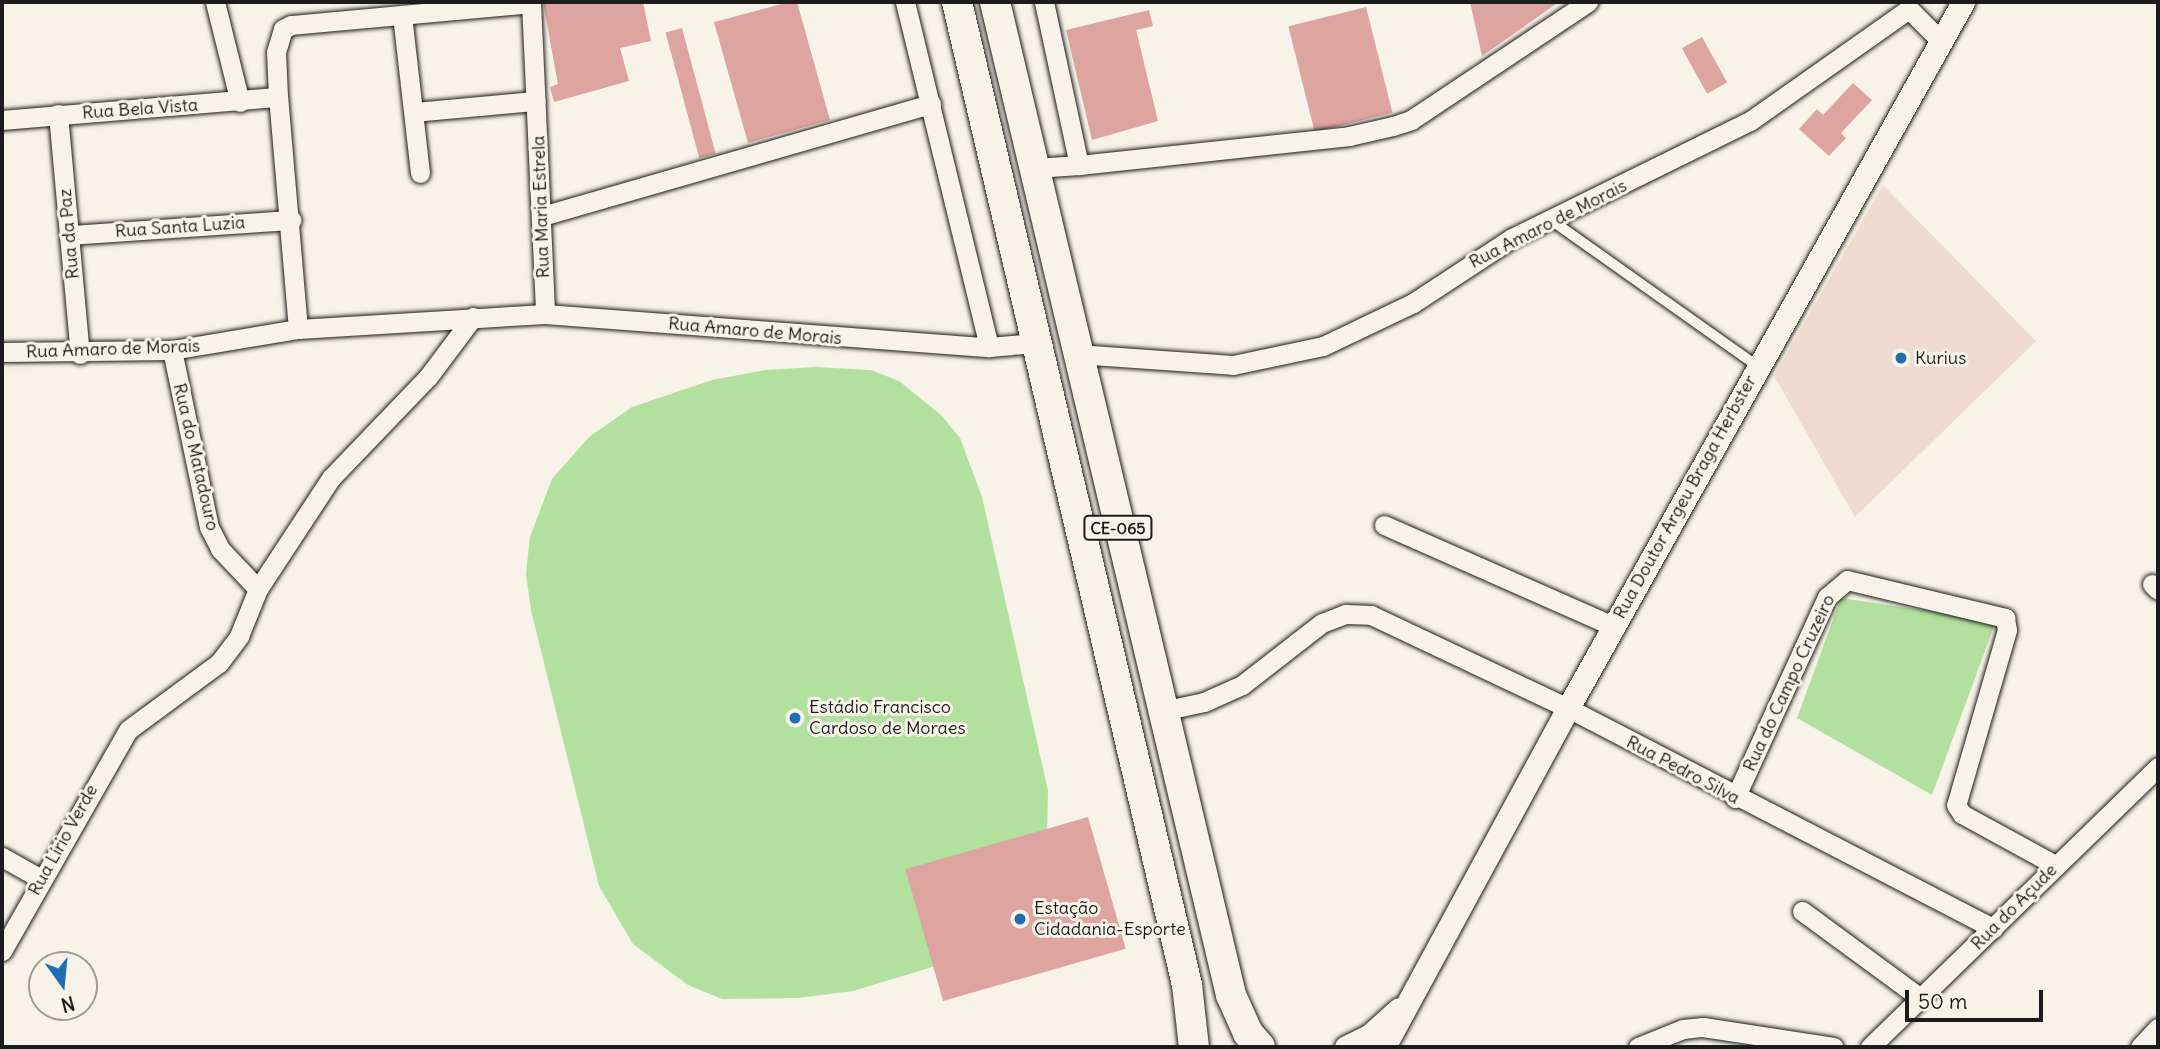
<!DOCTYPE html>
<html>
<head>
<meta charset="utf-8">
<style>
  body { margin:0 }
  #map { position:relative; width:2160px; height:1049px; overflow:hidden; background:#f7f3e8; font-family:Delius,sans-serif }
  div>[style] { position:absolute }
  .built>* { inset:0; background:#f0dbd2 }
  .green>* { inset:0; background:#b2e09e }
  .building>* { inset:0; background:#dea4a0; transform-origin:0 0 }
  .roads { filter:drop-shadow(0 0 2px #1c1c1c) drop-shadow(0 0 2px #1c1c1c) }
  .service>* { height:10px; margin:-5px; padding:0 5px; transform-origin:5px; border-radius:5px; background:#f7f3e8 }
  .minor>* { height:19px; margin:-9.5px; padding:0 9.5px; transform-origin:9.5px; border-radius:9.5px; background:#f7f3e8 }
  .tertiary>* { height:23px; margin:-11.5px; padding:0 11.5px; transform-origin:11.5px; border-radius:11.5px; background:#f7f3e8 }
  .primary>* { height:30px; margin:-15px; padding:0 15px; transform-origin:15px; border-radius:15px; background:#f7f3e8 }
  .dots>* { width:19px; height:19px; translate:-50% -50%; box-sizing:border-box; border:4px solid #f7f3e8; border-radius:50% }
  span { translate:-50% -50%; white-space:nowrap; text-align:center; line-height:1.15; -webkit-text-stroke:6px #f7f3e8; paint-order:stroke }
  .shield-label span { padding:2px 5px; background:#f7f3e8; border:2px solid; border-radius:5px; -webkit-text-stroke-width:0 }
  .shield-label { font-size:16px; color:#1c1c1c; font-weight:700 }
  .street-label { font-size:18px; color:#1c1c1c }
  .poi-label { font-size:18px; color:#1c1c1c }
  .left { translate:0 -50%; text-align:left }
  .frame { position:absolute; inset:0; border:4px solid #1c1c1c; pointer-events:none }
  .north { position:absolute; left:28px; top:951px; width:70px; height:70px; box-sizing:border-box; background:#f7f3e8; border:2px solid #9f9d96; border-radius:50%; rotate:165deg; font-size:19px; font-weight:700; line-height:28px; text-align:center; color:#1c1c1c }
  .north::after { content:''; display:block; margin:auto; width:24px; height:32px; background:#1f6fb2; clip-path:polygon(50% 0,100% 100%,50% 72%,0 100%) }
  .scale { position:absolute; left:1905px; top:990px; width:138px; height:32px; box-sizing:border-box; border:4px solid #1c1c1c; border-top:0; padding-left:9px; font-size:21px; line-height:24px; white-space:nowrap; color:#1c1c1c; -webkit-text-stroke:5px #f7f3e8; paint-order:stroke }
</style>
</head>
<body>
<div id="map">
  <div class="built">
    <i style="clip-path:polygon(1883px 185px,2036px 341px,1855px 517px,1774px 376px)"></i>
  </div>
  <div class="green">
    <i style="clip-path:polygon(815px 367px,871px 370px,899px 381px,941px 415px,960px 438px,982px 497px,1048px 791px,1047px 833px,1035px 872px,972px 948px,942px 964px,853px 991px,798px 998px,722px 999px,688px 985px,633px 944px,599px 886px,531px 610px,526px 574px,530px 537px,552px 479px,589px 437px,632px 407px,712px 380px,766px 370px)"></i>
    <i style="clip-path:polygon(1841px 598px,1996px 621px,1932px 795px,1797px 718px)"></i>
  </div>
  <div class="building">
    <i style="clip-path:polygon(543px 2px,643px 2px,651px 41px,620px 48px,629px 81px,554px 102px,550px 87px,558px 84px)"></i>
    <i style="clip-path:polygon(789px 2px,797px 2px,830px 120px,748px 143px,714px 22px)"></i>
    <i style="clip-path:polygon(1470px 2px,1559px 2px,1482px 56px)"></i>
    <i style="left:1366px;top:7px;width:109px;height:80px;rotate:76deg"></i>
    <i style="clip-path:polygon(1149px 10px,1153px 26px,1136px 30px,1158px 121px,1092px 140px,1066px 30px)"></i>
    <i style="left:682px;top:28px;width:130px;height:17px;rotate:75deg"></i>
    <i style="left:1702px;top:37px;width:52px;height:23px;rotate:61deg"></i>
    <i style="clip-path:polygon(1853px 83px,1872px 100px,1841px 133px,1846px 138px,1829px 156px,1799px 129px,1817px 109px,1823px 115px)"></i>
    <i style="left:1088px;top:817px;width:137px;height:190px;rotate:74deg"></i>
  </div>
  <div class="roads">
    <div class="service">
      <i style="left:1551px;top:220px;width:252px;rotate:35.3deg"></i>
    </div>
    <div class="minor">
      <i style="left:215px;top:2px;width:103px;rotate:76deg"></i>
      <i style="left:531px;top:2px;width:312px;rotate:87.4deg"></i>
      <i style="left:905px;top:2px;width:355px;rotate:76.3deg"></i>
      <i style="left:1044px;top:2px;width:167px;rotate:77.9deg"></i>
      <i style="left:1079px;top:165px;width:272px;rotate:-6.1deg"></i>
      <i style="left:1349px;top:136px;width:45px;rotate:-12.8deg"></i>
      <i style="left:1393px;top:126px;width:19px;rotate:-18deg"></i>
      <i style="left:1411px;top:120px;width:213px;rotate:-33.7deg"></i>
      <i style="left:402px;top:15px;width:159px;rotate:83.5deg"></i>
      <i style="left:414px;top:112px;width:122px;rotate:-5.2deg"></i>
      <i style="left:58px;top:114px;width:241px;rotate:84.8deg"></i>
      <i style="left:2px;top:120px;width:277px;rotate:-4.8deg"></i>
      <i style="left:1035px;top:168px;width:44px;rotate:-3.9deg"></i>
      <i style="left:542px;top:216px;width:405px;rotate:-16.1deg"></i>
      <i style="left:70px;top:235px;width:222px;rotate:-3.9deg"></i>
      <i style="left:298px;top:329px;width:233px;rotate:-94.9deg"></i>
      <i style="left:278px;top:97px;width:45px;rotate:-92.5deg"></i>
      <i style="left:276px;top:52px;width:24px;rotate:-73deg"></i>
      <i style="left:283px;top:29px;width:9px;rotate:-27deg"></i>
      <i style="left:291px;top:25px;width:241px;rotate:-5.2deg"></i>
      <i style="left:172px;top:350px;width:181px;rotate:78.2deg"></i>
      <i style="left:209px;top:527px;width:25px;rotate:63deg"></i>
      <i style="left:220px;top:549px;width:55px;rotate:46.5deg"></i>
      <i style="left:2px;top:352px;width:170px;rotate:-0.7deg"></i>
      <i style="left:172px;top:350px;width:128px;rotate:-9.5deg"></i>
      <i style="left:298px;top:329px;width:247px;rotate:-3.5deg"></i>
      <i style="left:545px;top:314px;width:445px;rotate:4.3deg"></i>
      <i style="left:989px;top:347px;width:47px;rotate:-4.9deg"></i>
      <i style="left:1077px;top:354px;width:156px;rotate:4deg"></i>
      <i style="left:1233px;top:365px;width:92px;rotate:-11.9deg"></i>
      <i style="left:1323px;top:346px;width:100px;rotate:-25.5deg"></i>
      <i style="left:1413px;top:303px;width:118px;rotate:-33.3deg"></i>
      <i style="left:1512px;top:238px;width:265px;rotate:-26.2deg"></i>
      <i style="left:1750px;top:121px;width:194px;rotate:-35.2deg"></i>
      <i style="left:1909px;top:9px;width:42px;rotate:45deg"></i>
      <i style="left:1384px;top:525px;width:250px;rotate:23.8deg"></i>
      <i style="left:2152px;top:584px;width:8px;rotate:45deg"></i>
      <i style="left:1162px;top:711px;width:43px;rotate:-12.1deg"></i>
      <i style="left:1204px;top:702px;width:42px;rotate:-24.1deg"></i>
      <i style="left:1242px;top:685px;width:101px;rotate:-37.8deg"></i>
      <i style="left:1322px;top:623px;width:26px;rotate:-21deg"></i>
      <i style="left:1346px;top:614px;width:25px;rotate:2deg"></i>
      <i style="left:1371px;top:615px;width:218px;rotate:25.3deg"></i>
      <i style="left:1568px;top:708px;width:479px;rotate:27.4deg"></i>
      <i style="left:1735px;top:798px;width:221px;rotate:-65.4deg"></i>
      <i style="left:1827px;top:597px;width:26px;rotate:-40deg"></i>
      <i style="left:1847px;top:580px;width:163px;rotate:13.5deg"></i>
      <i style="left:2005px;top:618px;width:12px;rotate:81deg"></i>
      <i style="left:2007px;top:630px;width:182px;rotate:106.2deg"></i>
      <i style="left:1956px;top:805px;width:11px;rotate:56deg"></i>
      <i style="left:1962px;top:814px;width:106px;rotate:28.7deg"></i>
      <i style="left:2px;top:857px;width:45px;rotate:29.4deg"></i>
      <i style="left:1802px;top:911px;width:145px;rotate:36.3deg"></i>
      <i style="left:2px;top:951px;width:254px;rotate:-60.3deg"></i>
      <i style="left:128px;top:730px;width:113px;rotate:-36.4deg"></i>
      <i style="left:219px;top:663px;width:34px;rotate:-53deg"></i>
      <i style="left:239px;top:636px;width:51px;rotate:-68deg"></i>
      <i style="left:258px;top:589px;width:133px;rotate:-56.7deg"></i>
      <i style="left:331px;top:478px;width:140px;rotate:-46.2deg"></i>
      <i style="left:428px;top:377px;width:75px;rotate:-53.1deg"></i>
      <i style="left:1638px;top:1047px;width:48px;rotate:-21.8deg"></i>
      <i style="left:1683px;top:1029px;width:20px;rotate:-6deg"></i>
      <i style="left:1703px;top:1027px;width:132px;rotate:8.7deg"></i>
      <i style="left:1870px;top:1047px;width:402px;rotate:-44.2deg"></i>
      <i style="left:2140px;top:1047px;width:26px;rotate:-47deg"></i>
    </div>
    <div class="tertiary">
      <i style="left:1346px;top:1047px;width:25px;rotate:-26deg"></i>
      <i style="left:1369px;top:1036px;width:40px;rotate:-42deg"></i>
      <i style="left:1384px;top:1047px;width:386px;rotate:-61.5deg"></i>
      <i style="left:1568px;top:708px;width:809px;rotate:-60.77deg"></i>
    </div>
    <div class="primary">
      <i style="left:957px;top:2px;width:1010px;rotate:76.83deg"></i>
      <i style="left:1187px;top:985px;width:62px;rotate:83.6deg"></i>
      <i style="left:995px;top:2px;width:1021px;rotate:76.63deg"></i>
      <i style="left:1231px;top:995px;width:42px;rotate:65.9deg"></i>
      <i style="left:1248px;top:1033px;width:18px;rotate:49deg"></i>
    </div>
  </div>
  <div class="dots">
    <i style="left:1901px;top:358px;background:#1f6fb2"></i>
    <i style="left:795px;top:718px;background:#1f6fb2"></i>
    <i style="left:1020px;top:919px;background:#1f6fb2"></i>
  </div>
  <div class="shield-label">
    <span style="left:1118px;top:528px">CE-065</span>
  </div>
  <div class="street-label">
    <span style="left:140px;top:109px;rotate:-4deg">Rua Bela Vista</span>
    <span style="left:541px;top:207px;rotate:-92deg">Rua Maria Estrela</span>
    <span style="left:1548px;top:224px;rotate:-27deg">Rua Amaro de Morais</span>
    <span style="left:180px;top:227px;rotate:-4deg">Rua Santa Luzia</span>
    <span style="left:69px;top:234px;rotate:-95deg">Rua da Paz</span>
    <span style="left:755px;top:331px;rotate:5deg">Rua Amaro de Morais</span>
    <span style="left:113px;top:349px;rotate:-2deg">Rua Amaro de Morais</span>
    <span style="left:196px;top:457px;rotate:77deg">Rua do Matadouro</span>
    <span style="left:1685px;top:497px;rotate:-61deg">Rua Doutor Argeu Braga Herbster</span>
    <span style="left:1789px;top:683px;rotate:-65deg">Rua do Campo Cruzeiro</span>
    <span style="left:1683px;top:770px;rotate:28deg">Rua Pedro Silva</span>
    <span style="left:63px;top:840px;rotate:-61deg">Rua Lírio Verde</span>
    <span style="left:2014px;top:907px;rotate:-45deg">Rua do Açude</span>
  </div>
  <div class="poi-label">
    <span class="left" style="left:1915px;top:358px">Kurius</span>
    <span class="left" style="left:809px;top:718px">Estádio Francisco<br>Cardoso de Moraes</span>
    <span class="left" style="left:1034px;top:919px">Estação<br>Cidadania-Esporte</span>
  </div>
  <div class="frame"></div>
  <div class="north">N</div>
  <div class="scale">50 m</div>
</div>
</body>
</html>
